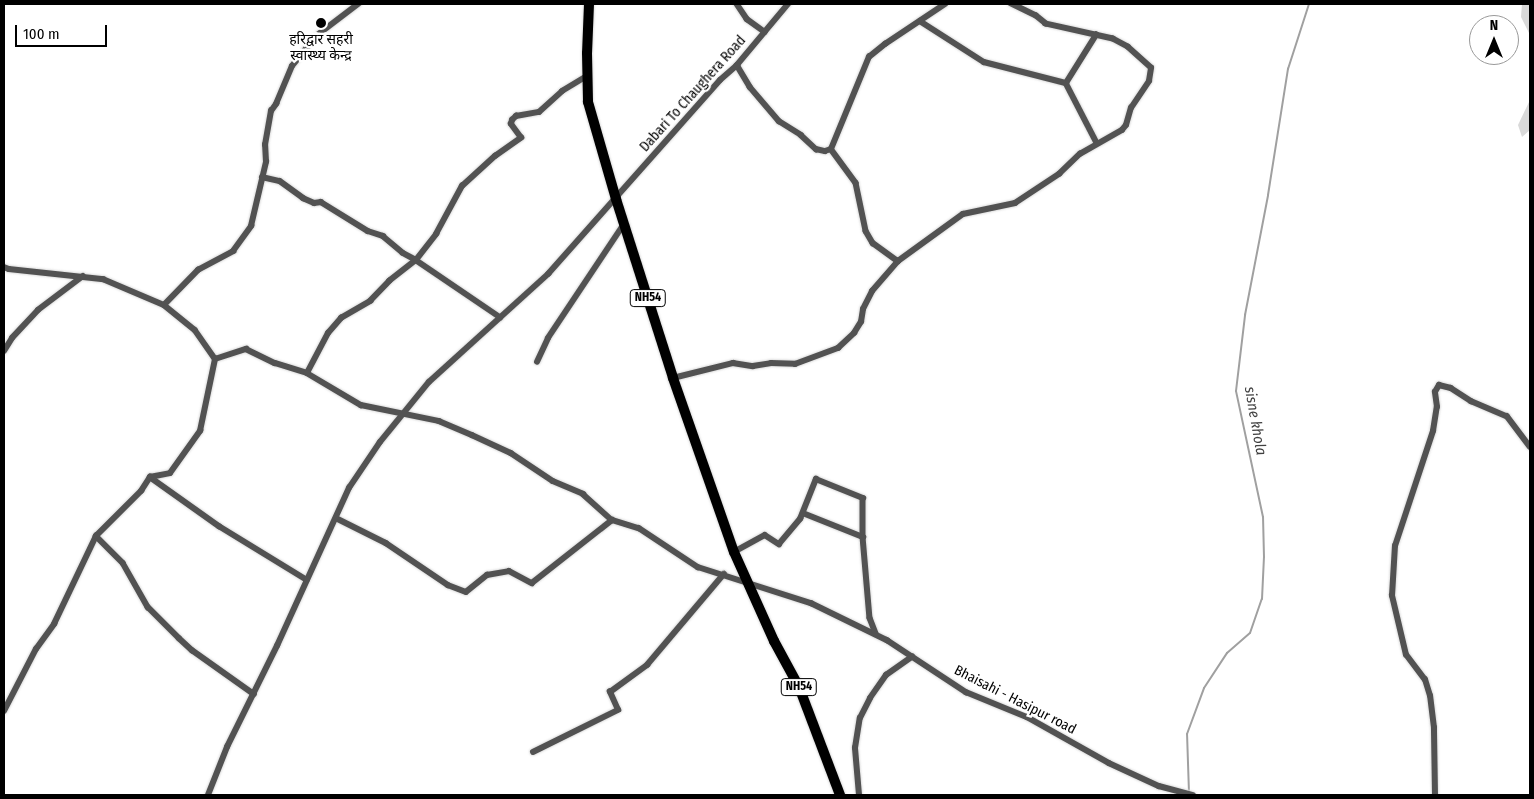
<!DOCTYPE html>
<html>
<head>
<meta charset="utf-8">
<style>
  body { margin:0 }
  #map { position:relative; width:1534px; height:799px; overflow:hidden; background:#fff; font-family:"Fira Sans Condensed","Noto Sans Devanagari",sans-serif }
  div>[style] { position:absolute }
  .green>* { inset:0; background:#d9d9d9 }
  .stream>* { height:2px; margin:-1px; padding:0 1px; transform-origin:1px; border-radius:1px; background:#a0a0a0 }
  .roads { filter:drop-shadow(0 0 1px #dbdbdb) drop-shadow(0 0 1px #dbdbdb) }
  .street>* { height:5.5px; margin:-2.75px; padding:0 2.75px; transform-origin:2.75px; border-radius:2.75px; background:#525252 }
  .primary>* { height:10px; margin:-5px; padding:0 5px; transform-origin:5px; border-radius:5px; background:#000 }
  .dots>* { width:14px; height:14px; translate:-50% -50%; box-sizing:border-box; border:2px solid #fff; border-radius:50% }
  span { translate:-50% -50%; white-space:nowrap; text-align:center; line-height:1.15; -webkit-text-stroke:4.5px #fff; paint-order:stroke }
  .shield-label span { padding:1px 4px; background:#fff; border:1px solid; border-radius:4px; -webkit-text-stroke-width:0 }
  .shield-label { font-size:12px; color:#000; font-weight:700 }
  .poi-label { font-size:14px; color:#000 }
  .street-label { font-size:14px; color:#000 }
  .water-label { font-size:15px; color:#414141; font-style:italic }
  .frame { position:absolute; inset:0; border:5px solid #000; pointer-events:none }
  .north { position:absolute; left:1469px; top:15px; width:50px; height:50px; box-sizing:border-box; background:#fff; border:1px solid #999; border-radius:50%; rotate:0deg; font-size:14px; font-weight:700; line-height:20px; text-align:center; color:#000 }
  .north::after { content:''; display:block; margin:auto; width:18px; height:22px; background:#000; clip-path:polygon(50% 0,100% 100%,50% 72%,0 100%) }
  .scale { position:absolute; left:15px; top:25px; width:92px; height:22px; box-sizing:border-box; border:2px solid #000; border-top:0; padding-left:6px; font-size:15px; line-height:18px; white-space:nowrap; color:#000; -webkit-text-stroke:4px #fff; paint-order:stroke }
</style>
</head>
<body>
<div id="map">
  <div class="green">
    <i style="clip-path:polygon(1522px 4px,1530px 4px,1530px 35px,1521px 17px)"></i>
    <i style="clip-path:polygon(1530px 100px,1530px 130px,1522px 137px,1518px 125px)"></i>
  </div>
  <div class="stream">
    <i style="left:1189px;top:793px;width:59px;rotate:-91.9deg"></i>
    <i style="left:1187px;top:734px;width:49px;rotate:-69.7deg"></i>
    <i style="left:1204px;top:688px;width:42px;rotate:-56.7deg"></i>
    <i style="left:1227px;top:653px;width:30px;rotate:-41deg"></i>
    <i style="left:1250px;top:633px;width:36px;rotate:-71deg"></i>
    <i style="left:1262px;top:599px;width:42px;rotate:-87.3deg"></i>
    <i style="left:1264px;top:557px;width:40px;rotate:-91.4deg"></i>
    <i style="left:1263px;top:517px;width:129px;rotate:-102.1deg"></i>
    <i style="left:1236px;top:391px;width:77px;rotate:-83.2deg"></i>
    <i style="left:1245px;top:315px;width:122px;rotate:-79.1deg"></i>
    <i style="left:1268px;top:195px;width:128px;rotate:-81deg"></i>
    <i style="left:1288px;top:69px;width:68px;rotate:-72.1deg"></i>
  </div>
  <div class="roads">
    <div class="street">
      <i style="left:737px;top:4px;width:18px;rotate:56deg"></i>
      <i style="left:747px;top:19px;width:22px;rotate:36deg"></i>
      <i style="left:920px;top:21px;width:76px;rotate:32.6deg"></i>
      <i style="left:984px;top:62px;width:85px;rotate:14.4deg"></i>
      <i style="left:1066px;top:83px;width:57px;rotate:-58deg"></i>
      <i style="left:737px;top:65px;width:26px;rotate:59deg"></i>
      <i style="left:750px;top:87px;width:45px;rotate:49.5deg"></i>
      <i style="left:779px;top:121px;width:26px;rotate:32deg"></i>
      <i style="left:801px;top:135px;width:21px;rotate:43deg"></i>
      <i style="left:816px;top:149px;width:9px;rotate:13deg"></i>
      <i style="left:825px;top:151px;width:6px;rotate:-18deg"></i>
      <i style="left:831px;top:149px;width:100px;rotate:-67.6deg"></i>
      <i style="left:869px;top:57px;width:21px;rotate:-39deg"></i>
      <i style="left:885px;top:44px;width:72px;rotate:-33.7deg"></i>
      <i style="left:1066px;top:83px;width:68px;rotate:62.7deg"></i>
      <i style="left:831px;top:149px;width:42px;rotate:53.7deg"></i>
      <i style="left:856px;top:183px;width:49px;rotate:78.2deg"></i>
      <i style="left:866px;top:231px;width:14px;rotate:60deg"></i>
      <i style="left:873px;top:243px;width:31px;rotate:36deg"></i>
      <i style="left:262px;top:177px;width:18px;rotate:13deg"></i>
      <i style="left:280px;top:181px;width:29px;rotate:36deg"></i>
      <i style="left:303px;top:198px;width:12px;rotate:24deg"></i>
      <i style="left:314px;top:203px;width:7px;rotate:-8deg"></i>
      <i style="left:321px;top:202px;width:55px;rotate:31.7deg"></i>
      <i style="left:368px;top:231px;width:16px;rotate:18deg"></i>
      <i style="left:383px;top:236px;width:26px;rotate:40deg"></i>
      <i style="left:403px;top:253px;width:15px;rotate:28deg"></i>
      <i style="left:416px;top:260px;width:102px;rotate:34.2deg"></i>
      <i style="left:4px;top:267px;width:5px;rotate:22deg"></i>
      <i style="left:9px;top:269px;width:95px;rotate:6.1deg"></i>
      <i style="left:103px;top:279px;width:66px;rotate:23.1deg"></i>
      <i style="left:164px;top:305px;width:40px;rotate:39deg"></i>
      <i style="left:195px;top:330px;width:35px;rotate:55deg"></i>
      <i style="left:215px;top:359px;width:33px;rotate:-18deg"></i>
      <i style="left:246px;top:349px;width:32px;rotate:26deg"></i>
      <i style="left:275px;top:363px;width:34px;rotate:17deg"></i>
      <i style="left:307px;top:373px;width:63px;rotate:30.7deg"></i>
      <i style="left:361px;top:405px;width:80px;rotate:11.6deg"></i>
      <i style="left:439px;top:421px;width:36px;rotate:23deg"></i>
      <i style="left:472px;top:435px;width:43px;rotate:24.8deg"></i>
      <i style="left:511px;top:453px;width:50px;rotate:33.7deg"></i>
      <i style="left:553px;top:481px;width:33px;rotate:23deg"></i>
      <i style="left:583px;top:494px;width:39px;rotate:42deg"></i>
      <i style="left:612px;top:520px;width:28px;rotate:17deg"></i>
      <i style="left:639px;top:528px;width:71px;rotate:33.5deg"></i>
      <i style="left:698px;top:567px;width:119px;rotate:17.7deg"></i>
      <i style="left:811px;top:603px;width:85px;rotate:26deg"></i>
      <i style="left:887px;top:640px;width:95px;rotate:33.4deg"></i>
      <i style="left:966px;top:692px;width:66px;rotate:22.3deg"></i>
      <i style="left:1027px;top:717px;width:94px;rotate:29.3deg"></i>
      <i style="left:1109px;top:763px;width:55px;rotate:24.7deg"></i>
      <i style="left:1159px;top:786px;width:35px;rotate:15deg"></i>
      <i style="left:164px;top:305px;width:49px;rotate:-45.8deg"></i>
      <i style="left:198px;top:270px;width:40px;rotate:-28deg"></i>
      <i style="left:233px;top:251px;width:31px;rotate:-54deg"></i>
      <i style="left:251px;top:226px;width:66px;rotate:-76.8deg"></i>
      <i style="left:266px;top:162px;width:17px;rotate:-93deg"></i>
      <i style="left:265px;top:145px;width:35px;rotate:-80deg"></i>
      <i style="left:271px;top:111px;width:9px;rotate:-54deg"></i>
      <i style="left:276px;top:104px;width:41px;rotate:-67.2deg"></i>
      <i style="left:292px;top:66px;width:38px;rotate:-51deg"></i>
      <i style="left:316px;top:36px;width:53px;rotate:-37.3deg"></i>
      <i style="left:4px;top:351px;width:15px;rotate:-58deg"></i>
      <i style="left:12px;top:338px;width:38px;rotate:-47deg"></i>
      <i style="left:38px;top:310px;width:56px;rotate:-37.1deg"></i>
      <i style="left:537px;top:362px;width:26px;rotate:-65deg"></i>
      <i style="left:548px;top:338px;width:137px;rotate:-56.3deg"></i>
      <i style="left:307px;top:373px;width:45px;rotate:-62.3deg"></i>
      <i style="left:328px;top:333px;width:20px;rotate:-49deg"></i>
      <i style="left:341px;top:318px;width:34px;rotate:-30deg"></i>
      <i style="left:370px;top:301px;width:28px;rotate:-46deg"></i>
      <i style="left:389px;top:281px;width:34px;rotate:-38deg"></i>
      <i style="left:416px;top:260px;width:33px;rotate:-52deg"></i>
      <i style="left:436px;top:234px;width:55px;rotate:-61.6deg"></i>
      <i style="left:462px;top:186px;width:45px;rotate:-42.3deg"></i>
      <i style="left:495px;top:156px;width:32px;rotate:-35deg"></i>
      <i style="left:521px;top:138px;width:17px;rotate:-126deg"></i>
      <i style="left:511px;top:124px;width:4px;rotate:-76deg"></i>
      <i style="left:512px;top:120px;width:6px;rotate:-45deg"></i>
      <i style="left:516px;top:116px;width:23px;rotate:-10deg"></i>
      <i style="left:539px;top:112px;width:31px;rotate:-42deg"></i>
      <i style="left:562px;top:91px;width:29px;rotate:-31deg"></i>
      <i style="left:673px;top:378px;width:62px;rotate:-14deg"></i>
      <i style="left:733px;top:363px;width:20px;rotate:9deg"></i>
      <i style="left:753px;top:366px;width:18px;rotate:-9deg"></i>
      <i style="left:771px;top:363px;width:24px;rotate:2deg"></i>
      <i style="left:795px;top:364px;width:46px;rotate:-20.4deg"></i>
      <i style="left:838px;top:348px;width:22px;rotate:-43deg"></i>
      <i style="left:854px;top:333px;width:13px;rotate:-58deg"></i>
      <i style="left:861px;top:322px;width:13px;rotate:-81deg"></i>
      <i style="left:863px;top:309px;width:20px;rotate:-63deg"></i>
      <i style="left:872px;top:291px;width:40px;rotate:-49deg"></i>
      <i style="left:898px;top:261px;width:80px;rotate:-35.9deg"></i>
      <i style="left:963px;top:214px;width:53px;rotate:-11.9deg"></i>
      <i style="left:1015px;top:203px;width:53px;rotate:-33.4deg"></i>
      <i style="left:1059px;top:174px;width:29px;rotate:-44deg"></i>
      <i style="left:1080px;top:154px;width:48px;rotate:-29.7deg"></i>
      <i style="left:1122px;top:130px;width:6px;rotate:-51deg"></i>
      <i style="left:1126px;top:125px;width:18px;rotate:-74deg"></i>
      <i style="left:1131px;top:108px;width:32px;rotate:-56deg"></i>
      <i style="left:1149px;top:81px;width:13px;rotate:-81deg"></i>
      <i style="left:1151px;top:68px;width:31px;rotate:-138deg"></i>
      <i style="left:1128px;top:47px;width:17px;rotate:-152deg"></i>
      <i style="left:1113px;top:39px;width:69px;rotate:-167.4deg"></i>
      <i style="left:1046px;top:24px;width:13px;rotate:-141deg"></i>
      <i style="left:1036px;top:16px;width:28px;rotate:-154deg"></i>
      <i style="left:150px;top:477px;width:85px;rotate:35.4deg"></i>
      <i style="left:219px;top:526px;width:103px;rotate:31.5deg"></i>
      <i style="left:803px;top:513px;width:65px;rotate:21.8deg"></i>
      <i style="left:336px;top:518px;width:56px;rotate:26.6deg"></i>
      <i style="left:386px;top:543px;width:75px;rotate:34.1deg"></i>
      <i style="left:448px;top:585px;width:19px;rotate:21deg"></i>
      <i style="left:466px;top:592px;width:27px;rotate:-39deg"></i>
      <i style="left:487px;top:575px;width:22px;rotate:-10deg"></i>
      <i style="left:509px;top:571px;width:26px;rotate:28deg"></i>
      <i style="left:532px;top:583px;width:102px;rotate:-38.2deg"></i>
      <i style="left:96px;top:536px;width:38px;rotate:45deg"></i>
      <i style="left:123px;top:563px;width:51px;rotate:60.4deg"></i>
      <i style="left:148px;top:607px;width:44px;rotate:45deg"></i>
      <i style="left:179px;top:638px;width:18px;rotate:43deg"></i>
      <i style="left:192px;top:650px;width:76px;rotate:35.4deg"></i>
      <i style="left:734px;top:552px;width:35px;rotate:-29deg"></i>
      <i style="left:765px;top:535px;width:17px;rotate:33deg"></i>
      <i style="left:779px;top:544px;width:33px;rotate:-50deg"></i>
      <i style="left:800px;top:519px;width:43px;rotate:-68.2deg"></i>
      <i style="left:816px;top:479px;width:51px;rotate:22deg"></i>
      <i style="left:863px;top:498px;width:39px;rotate:90deg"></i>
      <i style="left:863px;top:537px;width:81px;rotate:85.1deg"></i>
      <i style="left:870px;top:618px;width:17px;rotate:69deg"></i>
      <i style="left:4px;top:711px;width:70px;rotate:-62.7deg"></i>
      <i style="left:36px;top:649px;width:31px;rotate:-54deg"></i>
      <i style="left:54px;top:624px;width:98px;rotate:-64.5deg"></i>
      <i style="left:96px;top:536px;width:64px;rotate:-45deg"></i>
      <i style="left:141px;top:491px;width:17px;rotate:-57deg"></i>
      <i style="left:150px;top:477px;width:20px;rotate:-11deg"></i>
      <i style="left:170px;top:473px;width:52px;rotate:-54.5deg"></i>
      <i style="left:200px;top:431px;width:74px;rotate:-78.2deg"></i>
      <i style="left:533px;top:752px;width:95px;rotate:-26.3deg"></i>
      <i style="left:618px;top:710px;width:20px;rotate:-114deg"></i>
      <i style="left:610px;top:692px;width:46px;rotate:-36.1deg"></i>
      <i style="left:647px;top:665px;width:119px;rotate:-49.8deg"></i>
      <i style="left:208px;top:795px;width:52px;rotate:-68.4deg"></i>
      <i style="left:227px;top:747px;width:113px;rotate:-63.7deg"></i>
      <i style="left:277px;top:646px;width:174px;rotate:-65.5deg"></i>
      <i style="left:349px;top:488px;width:55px;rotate:-56deg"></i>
      <i style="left:380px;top:442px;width:77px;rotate:-50.8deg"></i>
      <i style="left:429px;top:382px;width:161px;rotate:-42.2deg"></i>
      <i style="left:548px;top:274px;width:259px;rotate:-48.4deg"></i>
      <i style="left:720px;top:80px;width:23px;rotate:-41deg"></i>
      <i style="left:737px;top:65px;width:80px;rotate:-50.1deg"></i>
      <i style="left:859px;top:795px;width:47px;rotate:-94.9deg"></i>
      <i style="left:855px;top:748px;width:30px;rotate:-81deg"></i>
      <i style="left:860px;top:718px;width:22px;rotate:-63deg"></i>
      <i style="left:870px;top:698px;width:28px;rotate:-55deg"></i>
      <i style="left:886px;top:675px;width:32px;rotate:-35deg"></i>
      <i style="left:1435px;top:795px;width:67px;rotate:-90.9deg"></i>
      <i style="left:1434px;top:728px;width:32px;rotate:-97deg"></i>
      <i style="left:1430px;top:696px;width:17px;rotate:-107deg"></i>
      <i style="left:1425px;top:680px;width:31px;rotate:-127deg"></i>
      <i style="left:1406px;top:655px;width:61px;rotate:-103.3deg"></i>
      <i style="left:1392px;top:596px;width:50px;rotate:-86.6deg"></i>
      <i style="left:1395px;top:546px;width:121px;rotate:-71.7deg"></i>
      <i style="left:1433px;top:431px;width:24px;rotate:-81deg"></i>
      <i style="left:1437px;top:407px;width:15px;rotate:-98deg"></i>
      <i style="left:1435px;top:392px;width:8px;rotate:-60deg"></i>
      <i style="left:1439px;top:385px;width:12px;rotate:14deg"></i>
      <i style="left:1451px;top:388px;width:24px;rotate:33deg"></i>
      <i style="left:1471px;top:401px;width:39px;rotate:23deg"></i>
      <i style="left:1507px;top:416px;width:38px;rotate:53deg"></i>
    </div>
    <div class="primary">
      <i style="left:589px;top:4px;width:49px;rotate:92.3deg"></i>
      <i style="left:587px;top:53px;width:49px;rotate:88.8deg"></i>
      <i style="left:588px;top:102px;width:101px;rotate:73.9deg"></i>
      <i style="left:616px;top:199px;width:188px;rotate:72.3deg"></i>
      <i style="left:673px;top:378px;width:184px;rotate:70.7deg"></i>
      <i style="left:734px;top:552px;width:98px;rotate:65.8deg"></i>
      <i style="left:774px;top:641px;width:52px;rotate:61.5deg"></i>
      <i style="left:799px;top:687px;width:116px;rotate:69.2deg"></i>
    </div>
  </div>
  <div class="dots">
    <i style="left:321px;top:23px;background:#000"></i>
  </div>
  <div class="shield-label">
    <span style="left:648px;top:298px">NH54</span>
    <span style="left:799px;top:687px">NH54</span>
  </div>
  <div class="poi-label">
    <span style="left:321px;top:48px">हरिद्वार सहरी<br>स्वास्थ्य केन्द्र</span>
  </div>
  <div class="street-label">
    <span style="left:693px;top:94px;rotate:-48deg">Dabari To Chaughera Road</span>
    <span style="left:1015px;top:700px;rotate:27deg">Bhaisahi - Hasipur road</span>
  </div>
  <div class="water-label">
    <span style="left:1255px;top:421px;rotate:80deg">sisne khola</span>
  </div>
  <div class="frame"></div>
  <div class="north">N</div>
  <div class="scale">100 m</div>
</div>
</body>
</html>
